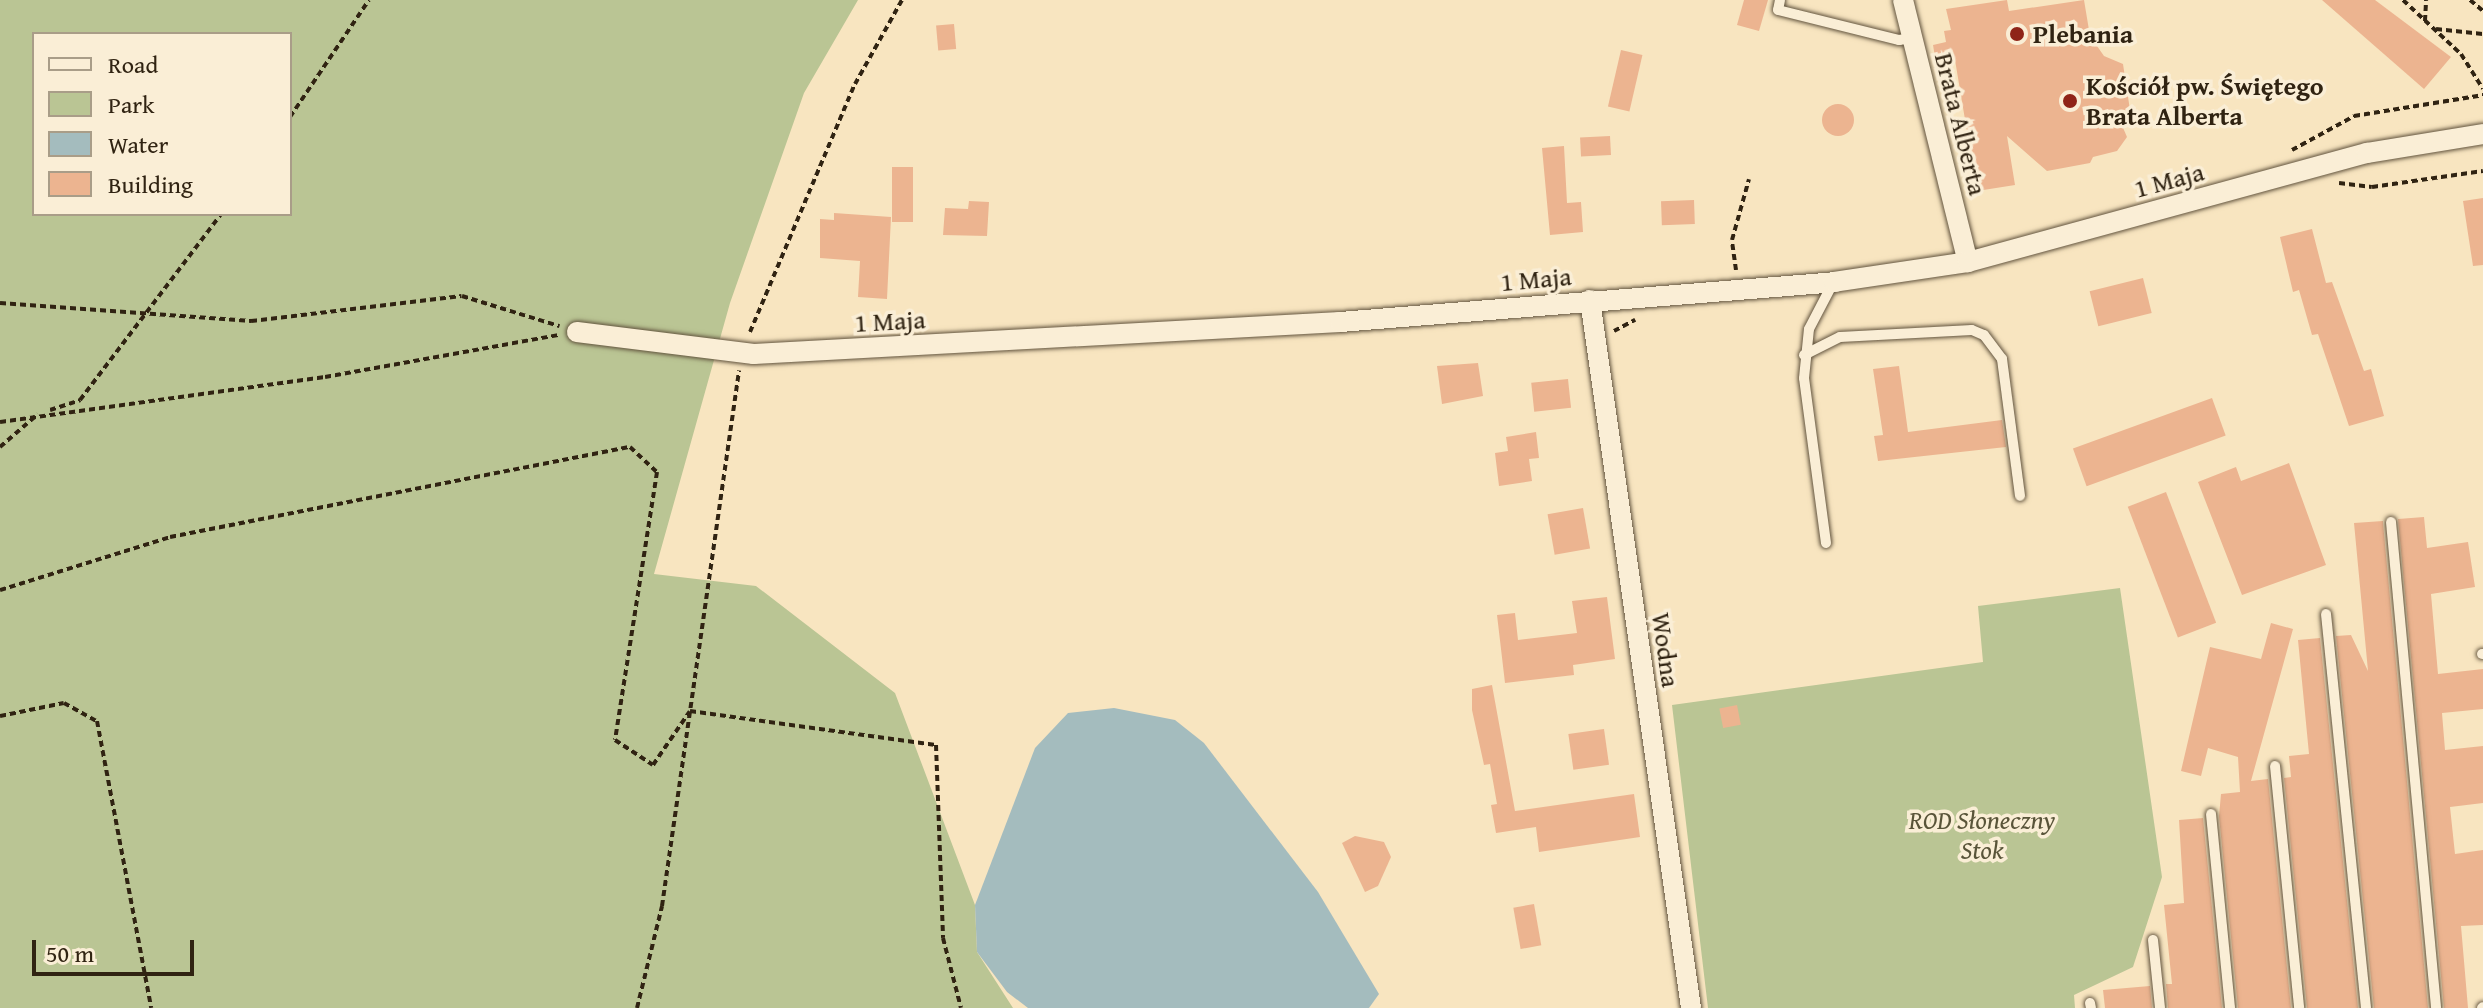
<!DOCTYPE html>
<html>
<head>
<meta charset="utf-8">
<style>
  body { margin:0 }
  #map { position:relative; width:2483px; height:1008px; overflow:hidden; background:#f8e5c0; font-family:"Gentium Book Plus",serif }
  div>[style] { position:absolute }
  .green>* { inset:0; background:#bac594 }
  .water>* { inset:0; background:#a4bcbe }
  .building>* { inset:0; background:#ecb490; transform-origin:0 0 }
  .round { border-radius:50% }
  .path>* { height:4px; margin-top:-2px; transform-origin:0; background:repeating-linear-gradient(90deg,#302312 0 6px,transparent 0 10px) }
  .roads { filter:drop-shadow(0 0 2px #62543e) drop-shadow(0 0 2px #62543e) }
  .service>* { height:10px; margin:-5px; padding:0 5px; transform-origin:5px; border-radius:5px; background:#faeed6 }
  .minor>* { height:20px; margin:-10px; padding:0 10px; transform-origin:10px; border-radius:10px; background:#faeed6 }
  .dots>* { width:22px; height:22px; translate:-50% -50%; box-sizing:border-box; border:4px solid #faeed6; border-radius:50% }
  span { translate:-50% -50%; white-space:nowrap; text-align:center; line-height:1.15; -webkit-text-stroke:7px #faeed6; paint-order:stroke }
  .poi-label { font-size:26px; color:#302312; font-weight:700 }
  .left { translate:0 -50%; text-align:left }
  .street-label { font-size:26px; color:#302312 }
  .park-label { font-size:26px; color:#595439; font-style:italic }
  .legend { position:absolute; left:32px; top:32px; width:260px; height:184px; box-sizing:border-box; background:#faeed6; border:2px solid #a99d88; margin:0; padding:10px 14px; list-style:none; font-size:24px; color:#302312 }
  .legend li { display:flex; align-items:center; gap:16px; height:40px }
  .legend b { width:40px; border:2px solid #a99d88 }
  .scale { position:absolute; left:32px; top:940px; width:162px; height:36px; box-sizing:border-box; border:4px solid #302312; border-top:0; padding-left:10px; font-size:24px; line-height:28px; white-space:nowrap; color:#302312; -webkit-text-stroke:6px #faeed6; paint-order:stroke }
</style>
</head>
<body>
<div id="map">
  <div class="green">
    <i style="clip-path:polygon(evenodd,0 0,858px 0,804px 93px,730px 303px,654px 574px,756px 586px,895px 693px,975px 905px,977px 952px,1013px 1008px,0 1008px,0 0,34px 34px,290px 34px,290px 214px,34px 214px,34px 34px)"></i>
    <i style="clip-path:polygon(2120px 588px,2162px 877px,2133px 967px,2074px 995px,2075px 1008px,1708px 1008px,1672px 705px,1983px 662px,1978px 606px)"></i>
  </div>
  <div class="water">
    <i style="clip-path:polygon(1114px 708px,1175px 720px,1204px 743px,1318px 892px,1379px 994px,1369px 1008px,1028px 1008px,1007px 992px,977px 952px,975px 905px,1035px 748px,1068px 713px)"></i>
  </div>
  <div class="building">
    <i style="clip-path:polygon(1744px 0,1768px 0,1759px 31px,1737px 25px)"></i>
    <i style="clip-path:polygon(2007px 0,2009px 11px,2084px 0,2090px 36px,2104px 56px,2123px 64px,2130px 110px,2121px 123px,2127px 137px,2117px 151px,2093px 157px,2090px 163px,2047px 171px,2007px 136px,2015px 185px,1977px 191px,1955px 60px,1936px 63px,1933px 45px,1946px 42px,1944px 31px,1951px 30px,1946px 9px)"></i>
    <i style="clip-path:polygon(2322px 0,2375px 0,2451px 57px,2424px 89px)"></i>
    <i style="left:954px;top:24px;width:25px;height:18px;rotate:85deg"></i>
    <i style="left:1621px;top:50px;width:22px;height:58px;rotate:13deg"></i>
    <i class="round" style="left:1822px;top:104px;width:32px;height:32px"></i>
    <i style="left:1610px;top:136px;width:19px;height:30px;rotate:87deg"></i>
    <i style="clip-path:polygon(1564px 146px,1567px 203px,1581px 202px,1583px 232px,1550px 235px,1542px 148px)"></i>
    <i style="left:892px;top:167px;width:21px;height:55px"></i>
    <i style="clip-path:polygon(2483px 198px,2483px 265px,2473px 266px,2463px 201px)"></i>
    <i style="left:1694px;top:200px;width:24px;height:33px;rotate:88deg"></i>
    <i style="clip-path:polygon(969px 201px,989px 202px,987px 236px,943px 235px,945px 208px,968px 209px)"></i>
    <i style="clip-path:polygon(834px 213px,891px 217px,887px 299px,858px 297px,860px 261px,820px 258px,820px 219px,834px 220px)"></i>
    <i style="clip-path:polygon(2312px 229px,2326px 283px,2332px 282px,2364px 371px,2371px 369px,2384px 416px,2349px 426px,2318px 334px,2312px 335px,2299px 290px,2293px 292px,2280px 237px)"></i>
    <i style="left:2143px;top:278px;width:36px;height:55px;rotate:76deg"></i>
    <i style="clip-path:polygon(1478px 363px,1483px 396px,1442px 404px,1437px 366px)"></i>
    <i style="clip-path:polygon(1899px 366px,1908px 432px,2002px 420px,2006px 447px,1878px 461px,1874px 436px,1883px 435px,1873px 369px)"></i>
    <i style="left:1568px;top:379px;width:29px;height:37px;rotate:84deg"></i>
    <i style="left:2212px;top:398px;width:40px;height:148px;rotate:70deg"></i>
    <i style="clip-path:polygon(1536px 432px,1539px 458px,1529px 459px,1532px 481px,1499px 486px,1495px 453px,1508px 451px,1506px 437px)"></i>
    <i style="clip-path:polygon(2289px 463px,2326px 565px,2242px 595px,2198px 482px,2236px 467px,2241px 481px)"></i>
    <i style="left:2166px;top:492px;width:140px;height:41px;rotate:69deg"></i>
    <i style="left:1583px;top:508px;width:41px;height:36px;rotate:80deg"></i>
    <i style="clip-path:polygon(2424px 517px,2427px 548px,2468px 542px,2475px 587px,2431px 594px,2438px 674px,2483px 669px,2483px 709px,2442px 713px,2445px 750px,2483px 746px,2483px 803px,2450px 807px,2455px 854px,2483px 850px,2483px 925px,2461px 926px,2468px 1008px,2444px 1008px,2398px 519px)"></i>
    <i style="clip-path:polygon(2383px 521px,2383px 523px,2428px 1008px,2374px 1008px,2336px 636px,2351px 635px,2368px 671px,2354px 523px)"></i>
    <i style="clip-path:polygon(1607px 597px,1615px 659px,1573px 665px,1574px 675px,1505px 683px,1497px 615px,1515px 613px,1518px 640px,1577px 633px,1572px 601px)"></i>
    <i style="clip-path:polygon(2271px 623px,2293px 629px,2251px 781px,2268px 779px,2291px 1008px,2238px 1008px,2219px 816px,2221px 794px,2240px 792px,2238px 757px,2208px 748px,2201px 776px,2181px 771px,2210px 647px,2261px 659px)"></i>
    <i style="clip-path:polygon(2320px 638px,2358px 1008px,2307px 1008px,2284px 778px,2291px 777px,2289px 756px,2309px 754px,2298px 640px)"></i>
    <i style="clip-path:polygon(1492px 685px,1515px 811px,1634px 794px,1640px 837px,1539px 852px,1536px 827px,1496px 833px,1491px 805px,1497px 804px,1490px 764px,1484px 765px,1472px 710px,1472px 689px)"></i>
    <i style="left:1737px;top:705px;width:20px;height:18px;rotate:79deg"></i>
    <i style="left:1604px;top:729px;width:36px;height:36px;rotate:82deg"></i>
    <i style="clip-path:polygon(2203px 818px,2222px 1008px,2168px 1008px,2166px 984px,2172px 984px,2164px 905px,2184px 903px,2179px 820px)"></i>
    <i style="clip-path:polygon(1355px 836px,1384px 842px,1391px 857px,1378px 886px,1365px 892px,1342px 843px)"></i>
    <i style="left:1534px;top:904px;width:42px;height:21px;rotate:80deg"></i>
    <i style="clip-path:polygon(2150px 986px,2152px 1008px,2105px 1008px,2103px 990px)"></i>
  </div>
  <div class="path">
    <i style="left:2403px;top:0;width:79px;rotate:43deg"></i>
    <i style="left:2461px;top:54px;width:41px;rotate:57.8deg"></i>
    <i style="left:2470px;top:0;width:17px;rotate:40deg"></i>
    <i style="left:2425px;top:21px;width:21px;rotate:-87deg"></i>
    <i style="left:2436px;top:29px;width:47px;rotate:6.1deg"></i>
    <i style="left:290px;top:117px;width:141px;rotate:-56deg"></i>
    <i style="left:2292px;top:150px;width:71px;rotate:-28.7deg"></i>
    <i style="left:2354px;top:116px;width:131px;rotate:-9.2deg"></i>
    <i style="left:2339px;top:183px;width:33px;rotate:7deg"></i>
    <i style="left:2372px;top:187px;width:112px;rotate:-8.2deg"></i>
    <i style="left:1736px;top:270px;width:30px;rotate:-98deg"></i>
    <i style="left:1732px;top:240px;width:63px;rotate:-74.4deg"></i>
    <i style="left:0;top:303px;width:252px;rotate:4.1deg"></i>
    <i style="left:251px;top:321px;width:212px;rotate:-6.8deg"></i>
    <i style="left:462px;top:296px;width:102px;rotate:17.2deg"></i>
    <i style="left:1614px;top:331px;width:24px;rotate:-28deg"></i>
    <i style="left:750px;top:332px;width:269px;rotate:-67.1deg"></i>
    <i style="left:855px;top:84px;width:96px;rotate:-60.8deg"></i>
    <i style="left:50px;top:410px;width:32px;rotate:-18deg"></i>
    <i style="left:80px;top:400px;width:233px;rotate:-52.8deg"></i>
    <i style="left:0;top:422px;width:328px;rotate:-7.9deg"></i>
    <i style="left:325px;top:377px;width:238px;rotate:-10.2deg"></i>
    <i style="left:0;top:447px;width:50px;rotate:-41deg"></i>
    <i style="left:0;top:590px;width:178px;rotate:-17.3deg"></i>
    <i style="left:170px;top:537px;width:469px;rotate:-11.1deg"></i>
    <i style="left:630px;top:447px;width:37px;rotate:43deg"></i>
    <i style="left:657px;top:472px;width:271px;rotate:98.9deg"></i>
    <i style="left:615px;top:740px;width:45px;rotate:33.3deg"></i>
    <i style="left:653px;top:765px;width:65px;rotate:-55.6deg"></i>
    <i style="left:690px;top:711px;width:248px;rotate:7.9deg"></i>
    <i style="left:936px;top:745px;width:193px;rotate:87.9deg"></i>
    <i style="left:943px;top:938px;width:72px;rotate:75.6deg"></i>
    <i style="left:0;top:716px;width:65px;rotate:-11.5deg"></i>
    <i style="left:64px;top:703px;width:38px;rotate:29deg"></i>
    <i style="left:97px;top:721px;width:292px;rotate:79.3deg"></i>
    <i style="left:637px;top:1008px;width:105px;rotate:-76.2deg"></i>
    <i style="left:662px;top:906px;width:541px;rotate:-81.81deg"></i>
  </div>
  <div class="roads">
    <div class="service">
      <i style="left:1780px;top:0;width:10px;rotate:101deg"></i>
      <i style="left:1778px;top:10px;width:125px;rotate:13.9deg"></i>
      <i style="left:1899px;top:40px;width:13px;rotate:-9deg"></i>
      <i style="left:1804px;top:355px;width:40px;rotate:-26.6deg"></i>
      <i style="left:1840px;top:337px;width:132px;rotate:-3deg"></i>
      <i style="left:1972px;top:330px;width:13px;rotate:23deg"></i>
      <i style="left:1984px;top:335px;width:30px;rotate:53deg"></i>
      <i style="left:2002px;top:359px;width:138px;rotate:82.5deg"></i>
      <i style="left:2391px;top:522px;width:488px;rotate:84.7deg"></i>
      <i style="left:1826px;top:543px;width:166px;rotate:-97.6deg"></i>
      <i style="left:1804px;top:378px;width:49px;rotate:-84.2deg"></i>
      <i style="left:1809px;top:329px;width:52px;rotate:-62.4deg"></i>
      <i style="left:2326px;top:614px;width:396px;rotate:84.2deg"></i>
      <i style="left:2482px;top:654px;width:1px"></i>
      <i style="left:2275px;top:766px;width:243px;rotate:84.3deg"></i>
      <i style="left:2211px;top:814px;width:195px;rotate:84.4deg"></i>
      <i style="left:2153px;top:940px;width:68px;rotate:84.1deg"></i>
      <i style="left:2090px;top:1003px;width:5px;rotate:79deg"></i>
      <i style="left:2482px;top:1008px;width:1px;rotate:-45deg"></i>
    </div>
    <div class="minor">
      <i style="left:1903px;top:0;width:270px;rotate:76.1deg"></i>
      <i style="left:1590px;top:300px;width:715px;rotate:81.88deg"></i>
      <i style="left:577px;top:332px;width:178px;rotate:7.1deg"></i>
      <i style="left:754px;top:354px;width:587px;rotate:-3.13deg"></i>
      <i style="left:1340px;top:322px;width:496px;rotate:-4.6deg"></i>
      <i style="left:1834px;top:282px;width:135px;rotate:-8.5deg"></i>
      <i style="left:1968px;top:262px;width:414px;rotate:-15.3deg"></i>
      <i style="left:2367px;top:153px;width:118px;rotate:-9.3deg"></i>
    </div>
  </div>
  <div class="dots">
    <i style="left:2017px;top:34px;background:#8f2418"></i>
    <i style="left:2070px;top:101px;background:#8f2418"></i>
  </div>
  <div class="poi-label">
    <span class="left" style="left:2033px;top:34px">Plebania</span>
    <span class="left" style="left:2086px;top:101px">Kościół pw. Świętego<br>Brata Alberta</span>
  </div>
  <div class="street-label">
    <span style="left:1961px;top:124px;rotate:76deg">Brata Alberta</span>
    <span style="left:2169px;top:180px;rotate:-15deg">1 Maja</span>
    <span style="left:1536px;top:279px;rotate:-5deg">1 Maja</span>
    <span style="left:890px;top:321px;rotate:-3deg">1 Maja</span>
    <span style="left:1666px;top:650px;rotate:82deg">Wodna</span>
  </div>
  <div class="park-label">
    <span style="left:1982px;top:835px">ROD Słoneczny<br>Stok</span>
  </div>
  <ul class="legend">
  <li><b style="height:10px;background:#faeed6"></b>Road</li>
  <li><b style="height:22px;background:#bac594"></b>Park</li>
  <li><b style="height:22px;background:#a4bcbe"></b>Water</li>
  <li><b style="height:22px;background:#ecb490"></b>Building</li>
  </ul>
  <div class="scale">50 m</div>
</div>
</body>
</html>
